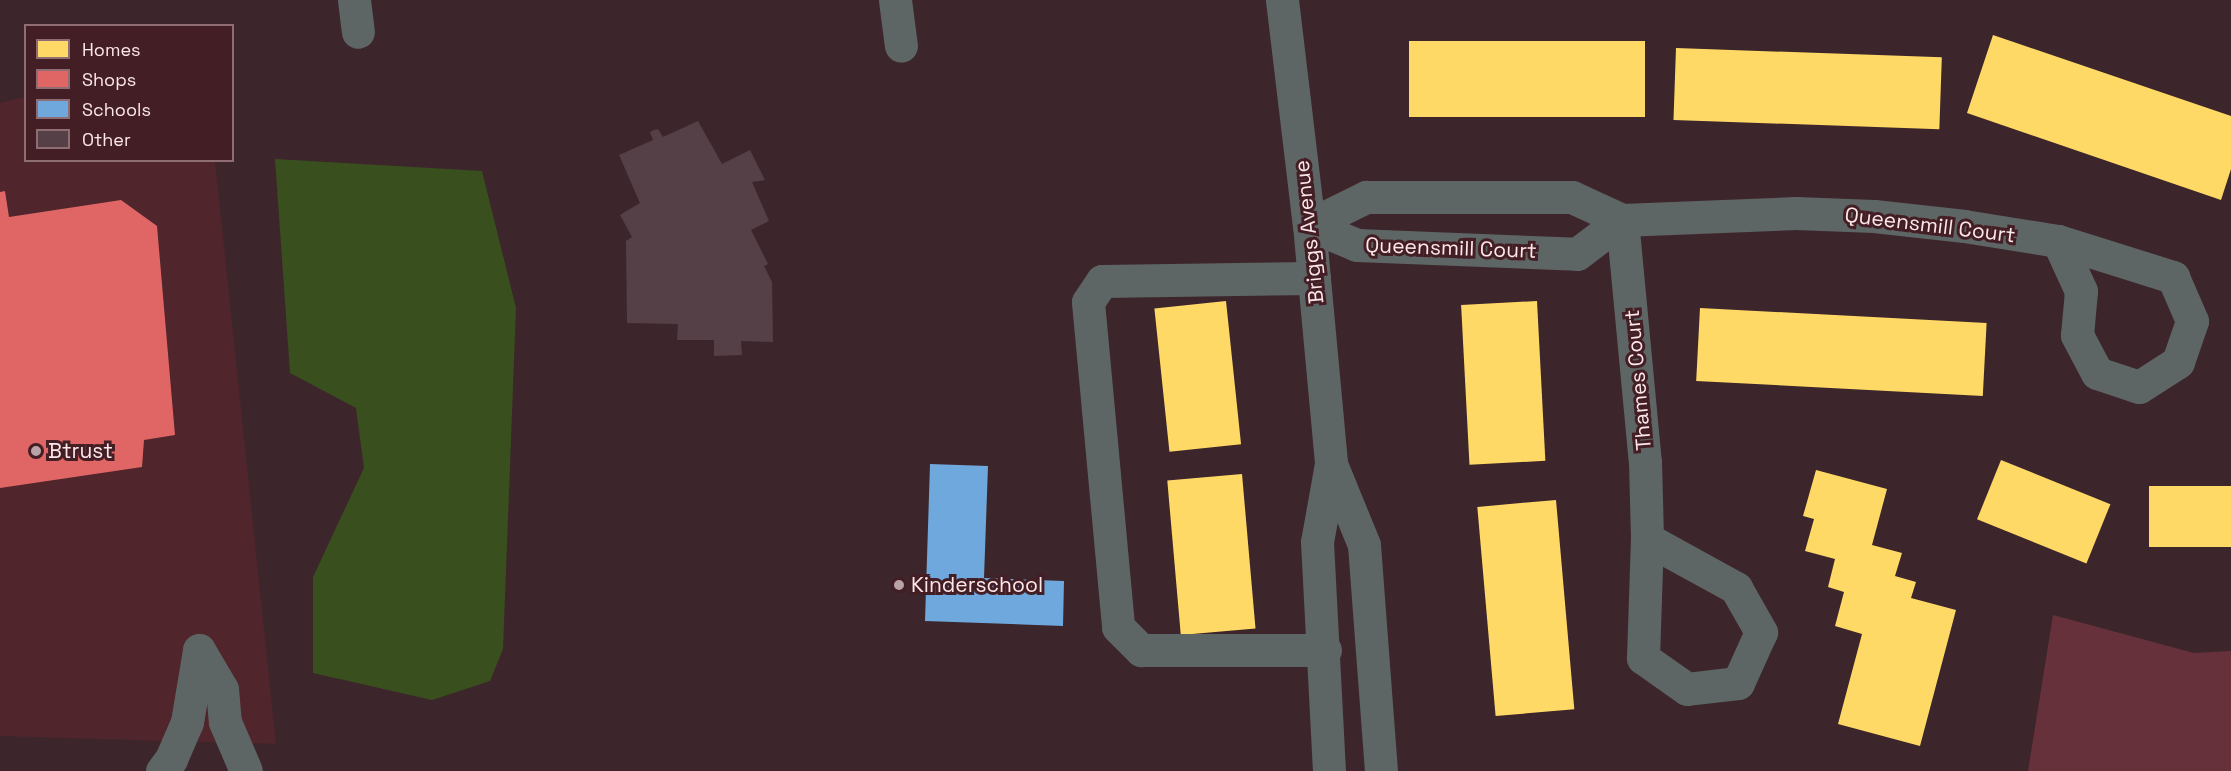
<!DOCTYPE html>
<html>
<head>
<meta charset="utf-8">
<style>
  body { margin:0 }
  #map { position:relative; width:2231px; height:771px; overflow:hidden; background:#3c262b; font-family:"Space Grotesk",sans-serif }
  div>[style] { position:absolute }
  .built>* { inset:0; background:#50252c }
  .green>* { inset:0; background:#66313a }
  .water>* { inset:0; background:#394f1e }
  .homes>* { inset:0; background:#ffd966; transform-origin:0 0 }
  .shops>* { inset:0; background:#e06666 }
  .schools>* { inset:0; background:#6fa8dc }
  .building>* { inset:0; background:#554048 }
  .minor>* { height:33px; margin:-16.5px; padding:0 16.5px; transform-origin:16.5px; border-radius:16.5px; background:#5e6565 }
  .dots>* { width:16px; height:16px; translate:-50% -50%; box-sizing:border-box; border:3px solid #441e25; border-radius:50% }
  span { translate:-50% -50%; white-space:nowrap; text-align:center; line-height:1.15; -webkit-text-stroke:6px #441e25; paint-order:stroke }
  .street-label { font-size:21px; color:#fce7e9 }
  .poi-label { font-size:21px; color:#fce7e9 }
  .left { translate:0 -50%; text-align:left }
  .legend { position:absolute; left:24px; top:24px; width:210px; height:138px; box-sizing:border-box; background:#441e25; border:2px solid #8e6e73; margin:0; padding:8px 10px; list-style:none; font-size:18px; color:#fce7e9 }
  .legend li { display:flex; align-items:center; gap:12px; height:30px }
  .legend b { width:30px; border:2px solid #8e6e73 }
</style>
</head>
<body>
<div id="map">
  <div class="built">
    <i style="clip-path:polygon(25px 97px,26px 160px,215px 161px,276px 744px,0 736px,0 103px)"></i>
  </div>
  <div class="green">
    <i style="clip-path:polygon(2053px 615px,2194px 653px,2231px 651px,2231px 771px,2028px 771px)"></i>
  </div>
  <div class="water">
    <i style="clip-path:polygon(275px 159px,482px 171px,516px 308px,503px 649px,490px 681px,432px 700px,313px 673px,313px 577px,364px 468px,356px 408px,290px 373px)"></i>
  </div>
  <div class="homes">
    <i style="clip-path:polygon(1993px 35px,2231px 116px,2231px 169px,2221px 200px,1967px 113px)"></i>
    <i style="left:1409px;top:41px;width:236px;height:76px"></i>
    <i style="left:1676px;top:48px;width:266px;height:72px;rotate:2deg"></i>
    <i style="left:1226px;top:301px;width:144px;height:72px;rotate:84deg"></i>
    <i style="left:1537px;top:301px;width:160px;height:76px;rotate:87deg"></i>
    <i style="left:1700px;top:308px;width:287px;height:73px;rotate:3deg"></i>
    <i style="left:2001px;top:460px;width:118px;height:64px;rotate:22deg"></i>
    <i style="clip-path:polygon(1816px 470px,1887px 489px,1872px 545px,1902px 553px,1895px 576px,1916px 582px,1911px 598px,1956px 610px,1920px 746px,1838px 724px,1862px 634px,1835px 626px,1844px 592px,1828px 587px,1835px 559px,1805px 551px,1814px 519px,1803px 516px)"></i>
    <i style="left:1242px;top:474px;width:155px;height:75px;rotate:85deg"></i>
    <i style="left:2231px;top:486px;width:61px;height:82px;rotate:90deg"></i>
    <i style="left:1556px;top:500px;width:210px;height:79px;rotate:85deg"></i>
  </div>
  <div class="shops">
    <i style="clip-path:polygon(5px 191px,9px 217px,121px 200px,157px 226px,175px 435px,144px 440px,142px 467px,0 488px,0 192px)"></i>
  </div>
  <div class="schools">
    <i style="clip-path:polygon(930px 464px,988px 466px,984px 578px,1064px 581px,1063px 626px,925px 621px)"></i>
  </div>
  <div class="building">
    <i style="clip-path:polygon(698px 121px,722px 164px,750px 150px,765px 180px,752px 182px,769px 221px,751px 230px,768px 264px,764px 266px,772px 282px,773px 342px,741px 341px,742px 355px,714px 356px,714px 340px,677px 340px,678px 324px,627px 323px,626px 241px,632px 237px,620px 215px,640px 203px,619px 155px,653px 140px,650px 132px,654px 130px,658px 129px,663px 137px)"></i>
  </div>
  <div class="minor">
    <i style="left:354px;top:0;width:32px;rotate:83deg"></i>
    <i style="left:895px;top:0;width:46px;rotate:82.6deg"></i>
    <i style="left:1282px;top:0;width:227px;rotate:83.2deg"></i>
    <i style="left:1309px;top:225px;width:240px;rotate:84.7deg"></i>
    <i style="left:1331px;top:464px;width:79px;rotate:100.2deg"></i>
    <i style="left:1317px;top:542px;width:229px;rotate:87deg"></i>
    <i style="left:1622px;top:220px;width:243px;rotate:84.6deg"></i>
    <i style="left:1645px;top:462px;width:77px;rotate:88.5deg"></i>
    <i style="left:1309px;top:225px;width:64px;rotate:-26.2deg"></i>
    <i style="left:1366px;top:197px;width:206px"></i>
    <i style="left:1572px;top:197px;width:55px;rotate:24.7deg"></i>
    <i style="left:1622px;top:220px;width:174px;rotate:-2.3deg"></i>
    <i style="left:1796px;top:213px;width:78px;rotate:2.2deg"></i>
    <i style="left:1874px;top:216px;width:91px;rotate:6.3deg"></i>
    <i style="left:1964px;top:226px;width:95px;rotate:9.1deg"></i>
    <i style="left:2058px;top:241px;width:121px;rotate:17.4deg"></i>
    <i style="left:2173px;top:277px;width:48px;rotate:66.6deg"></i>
    <i style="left:2192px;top:321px;width:43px;rotate:108.9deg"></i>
    <i style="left:2178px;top:362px;width:46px;rotate:147.3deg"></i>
    <i style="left:2139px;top:387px;width:44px;rotate:-161.6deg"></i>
    <i style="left:2097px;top:373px;width:43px;rotate:-117.8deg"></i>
    <i style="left:2077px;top:335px;width:44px;rotate:-84.8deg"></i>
    <i style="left:2081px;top:291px;width:55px;rotate:-114.7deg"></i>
    <i style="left:1309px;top:225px;width:52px;rotate:22.6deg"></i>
    <i style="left:1357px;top:245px;width:220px;rotate:2.3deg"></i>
    <i style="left:1577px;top:254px;width:56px;rotate:-37.1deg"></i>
    <i style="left:1314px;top:278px;width:212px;rotate:179.2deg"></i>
    <i style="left:1102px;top:281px;width:25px;rotate:124deg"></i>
    <i style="left:1088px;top:302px;width:326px;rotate:84.7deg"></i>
    <i style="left:1118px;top:627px;width:33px;rotate:45deg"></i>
    <i style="left:1141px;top:650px;width:184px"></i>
    <i style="left:1331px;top:464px;width:87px;rotate:67.8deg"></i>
    <i style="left:1364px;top:545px;width:227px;rotate:85.7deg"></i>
    <i style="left:1647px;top:539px;width:102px;rotate:28.8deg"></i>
    <i style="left:1736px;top:588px;width:51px;rotate:60.4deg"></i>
    <i style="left:1761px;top:632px;width:56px;rotate:114.3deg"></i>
    <i style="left:1738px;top:683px;width:51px;rotate:173.3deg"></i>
    <i style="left:1687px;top:689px;width:54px;rotate:-144.8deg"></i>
    <i style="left:1643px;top:658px;width:119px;rotate:-88.1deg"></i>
    <i style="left:199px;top:650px;width:45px;rotate:59.5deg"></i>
    <i style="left:222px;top:689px;width:33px;rotate:85deg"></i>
    <i style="left:225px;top:722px;width:53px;rotate:66.8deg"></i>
    <i style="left:162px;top:771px;width:15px;rotate:-53deg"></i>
    <i style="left:171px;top:759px;width:40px;rotate:-66.6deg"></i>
    <i style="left:187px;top:722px;width:73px;rotate:-80.5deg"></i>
  </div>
  <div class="dots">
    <i style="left:36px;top:451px;background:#b9a3a6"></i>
    <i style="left:899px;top:585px;background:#b9a3a6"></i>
  </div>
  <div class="street-label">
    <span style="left:1930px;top:225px;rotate:7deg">Queensmill Court</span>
    <span style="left:1309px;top:232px;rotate:-96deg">Briggs Avenue</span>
    <span style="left:1451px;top:248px;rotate:2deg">Queensmill Court</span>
    <span style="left:1638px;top:380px;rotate:-95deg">Thames Court</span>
  </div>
  <div class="poi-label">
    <span class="left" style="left:48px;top:451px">Btrust</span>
    <span class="left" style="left:911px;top:585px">Kinderschool</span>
  </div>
  <ul class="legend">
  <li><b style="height:16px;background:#ffd966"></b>Homes</li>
  <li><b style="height:16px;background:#e06666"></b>Shops</li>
  <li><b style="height:16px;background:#6fa8dc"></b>Schools</li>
  <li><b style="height:16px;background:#554048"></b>Other</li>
  </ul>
</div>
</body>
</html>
